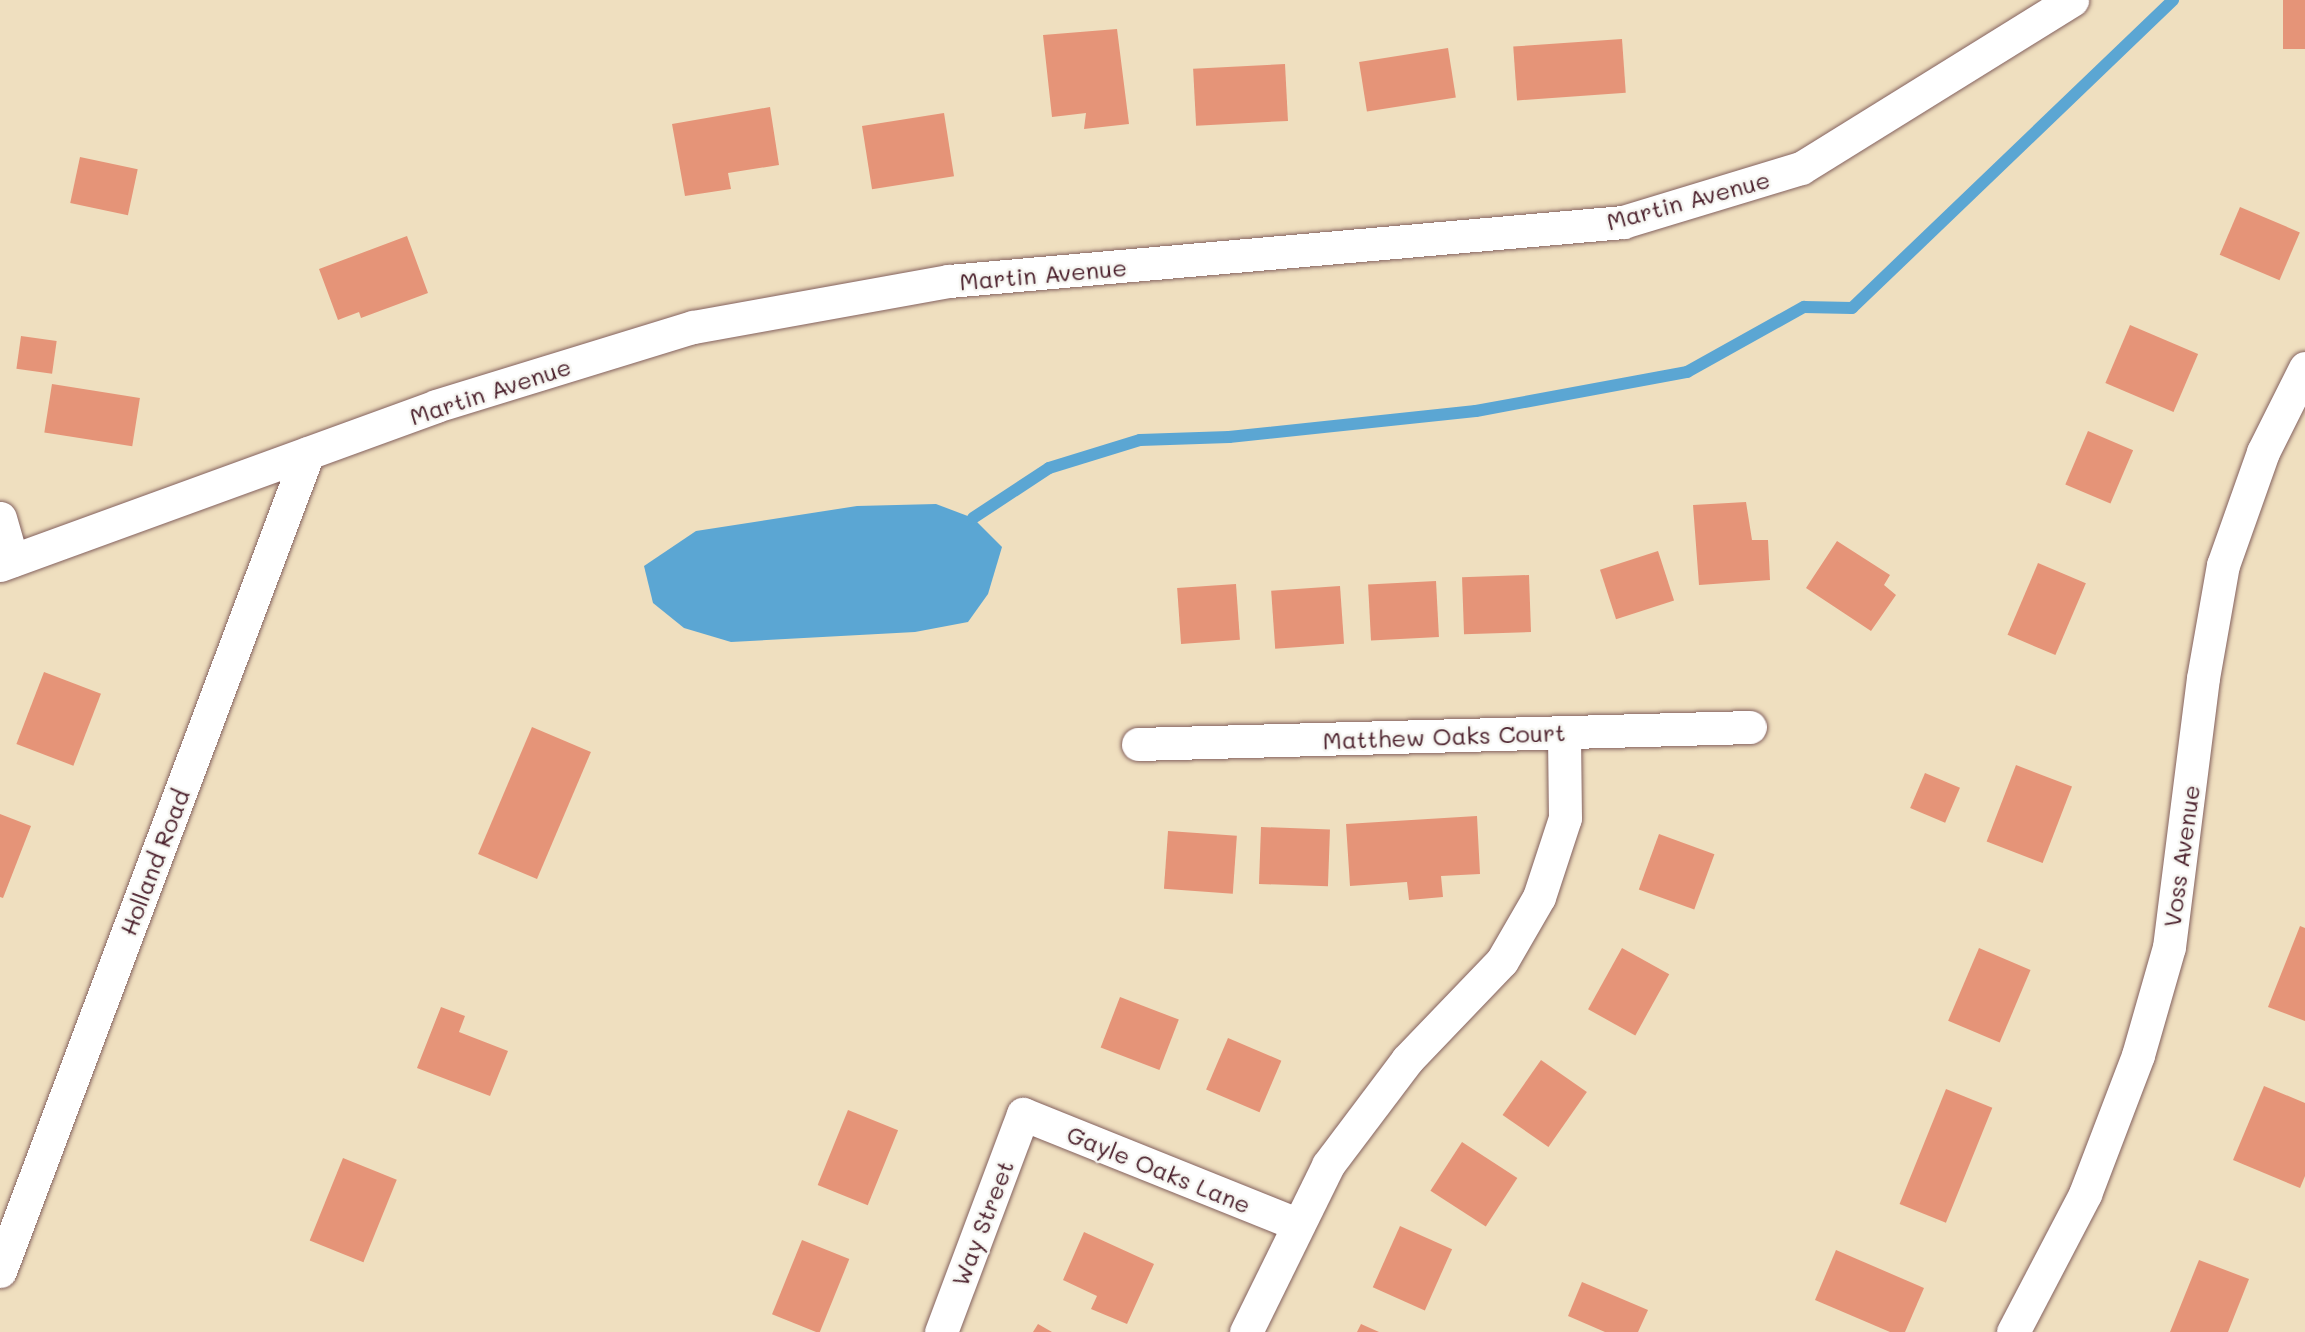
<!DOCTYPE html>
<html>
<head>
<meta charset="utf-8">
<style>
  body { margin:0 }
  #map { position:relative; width:2305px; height:1332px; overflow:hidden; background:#efdfbf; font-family:Mali,sans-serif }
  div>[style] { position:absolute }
  .water>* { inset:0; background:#5ba6d3 }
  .stream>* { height:12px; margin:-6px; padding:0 6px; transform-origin:6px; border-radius:6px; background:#5ba6d3 }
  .building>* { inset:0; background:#e59478; transform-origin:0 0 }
  .roads { filter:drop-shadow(0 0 2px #84625f) drop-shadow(0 0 2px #84625f) }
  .street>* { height:33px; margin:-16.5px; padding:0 16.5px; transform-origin:16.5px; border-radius:16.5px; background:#fff }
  span { translate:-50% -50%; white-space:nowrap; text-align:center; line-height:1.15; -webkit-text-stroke:5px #f6f6f2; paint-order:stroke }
  .street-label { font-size:24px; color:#4a1f2b }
</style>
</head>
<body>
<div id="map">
  <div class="water">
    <i style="clip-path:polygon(936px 504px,973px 518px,1002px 547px,988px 594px,968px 622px,915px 632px,731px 642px,684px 628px,653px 603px,644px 566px,696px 531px,857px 506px)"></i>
  </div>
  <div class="stream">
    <i style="left:973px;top:518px;width:91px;rotate:-33.3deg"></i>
    <i style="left:1049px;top:468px;width:95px;rotate:-17.1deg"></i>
    <i style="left:1140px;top:440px;width:89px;rotate:-1.9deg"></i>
    <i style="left:1229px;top:437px;width:248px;rotate:-6deg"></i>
    <i style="left:1476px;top:411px;width:215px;rotate:-10.5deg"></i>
    <i style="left:1687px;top:372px;width:134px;rotate:-29.1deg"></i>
    <i style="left:1804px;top:307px;width:48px;rotate:1.2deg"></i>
    <i style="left:1852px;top:308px;width:445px;rotate:-43.8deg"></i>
  </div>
  <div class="building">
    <i style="left:2283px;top:0;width:22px;height:49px"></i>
    <i style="clip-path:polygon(1117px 29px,1129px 124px,1084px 129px,1086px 113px,1052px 117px,1043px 35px)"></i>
    <i style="left:1622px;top:39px;width:54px;height:109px;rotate:86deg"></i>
    <i style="left:1448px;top:48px;width:50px;height:90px;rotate:81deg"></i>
    <i style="left:1285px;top:64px;width:57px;height:92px;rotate:87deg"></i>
    <i style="clip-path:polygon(770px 107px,779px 165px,728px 173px,731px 189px,685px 196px,672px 124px)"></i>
    <i style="left:944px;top:113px;width:64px;height:83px;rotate:81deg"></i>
    <i style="left:80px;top:157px;width:59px;height:47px;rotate:12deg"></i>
    <i style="left:2240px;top:207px;width:65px;height:52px;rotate:23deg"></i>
    <i style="clip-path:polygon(407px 236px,428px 293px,361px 318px,359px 312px,338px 320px,319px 269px)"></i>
    <i style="left:2130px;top:325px;width:74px;height:63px;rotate:23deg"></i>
    <i style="left:21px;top:336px;width:36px;height:33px;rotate:8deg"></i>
    <i style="left:52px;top:384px;width:89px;height:49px;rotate:9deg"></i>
    <i style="left:2088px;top:431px;width:49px;height:58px;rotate:23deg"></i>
    <i style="clip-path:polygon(1746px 502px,1752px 540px,1768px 540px,1770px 580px,1699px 585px,1693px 505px)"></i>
    <i style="clip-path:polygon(1837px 541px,1890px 575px,1884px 585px,1896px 595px,1871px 631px,1806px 588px)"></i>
    <i style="left:1658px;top:551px;width:52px;height:61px;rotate:72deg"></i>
    <i style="left:2038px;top:563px;width:52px;height:78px;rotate:23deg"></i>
    <i style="left:1529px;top:575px;width:57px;height:67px;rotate:88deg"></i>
    <i style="left:1436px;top:581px;width:56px;height:68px;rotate:87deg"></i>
    <i style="left:1236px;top:584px;width:56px;height:59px;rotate:86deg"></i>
    <i style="left:1340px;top:586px;width:58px;height:69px;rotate:86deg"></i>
    <i style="left:44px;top:672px;width:61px;height:77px;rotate:21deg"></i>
    <i style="left:532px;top:727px;width:64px;height:138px;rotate:23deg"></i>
    <i style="left:2016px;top:765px;width:60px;height:82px;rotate:21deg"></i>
    <i style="left:1925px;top:773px;width:38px;height:38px;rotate:23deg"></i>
    <i style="clip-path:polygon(0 814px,31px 826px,3px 898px,0 897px)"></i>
    <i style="clip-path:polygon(1477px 816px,1480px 874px,1441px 876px,1443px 897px,1409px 900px,1407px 882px,1350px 886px,1346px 824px)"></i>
    <i style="left:1261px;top:827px;width:69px;height:57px;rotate:2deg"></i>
    <i style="left:1168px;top:831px;width:69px;height:58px;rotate:4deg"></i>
    <i style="left:1659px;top:834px;width:59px;height:59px;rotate:20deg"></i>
    <i style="clip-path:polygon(2300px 926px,2305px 928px,2305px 1021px,2268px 1007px)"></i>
    <i style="left:1622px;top:948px;width:54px;height:70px;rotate:29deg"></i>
    <i style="left:1979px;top:948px;width:56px;height:79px;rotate:23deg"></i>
    <i style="left:1120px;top:997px;width:63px;height:54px;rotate:21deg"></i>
    <i style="clip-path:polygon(441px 1007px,465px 1016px,459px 1032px,508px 1051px,490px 1096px,417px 1068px)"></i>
    <i style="left:1228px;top:1038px;width:58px;height:56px;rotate:23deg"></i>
    <i style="left:1541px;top:1060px;width:56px;height:67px;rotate:35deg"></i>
    <i style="clip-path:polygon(2264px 1086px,2305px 1103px,2305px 1176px,2300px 1188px,2233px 1160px)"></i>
    <i style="left:1946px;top:1089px;width:50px;height:124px;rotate:22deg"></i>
    <i style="left:848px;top:1110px;width:54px;height:81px;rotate:22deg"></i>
    <i style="left:1462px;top:1142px;width:66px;height:58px;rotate:33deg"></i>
    <i style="left:343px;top:1158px;width:58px;height:89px;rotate:22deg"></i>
    <i style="left:1400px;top:1226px;width:57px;height:67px;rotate:24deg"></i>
    <i style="clip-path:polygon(1084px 1232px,1154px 1264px,1127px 1324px,1091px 1309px,1097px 1296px,1063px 1280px)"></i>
    <i style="left:802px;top:1240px;width:51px;height:80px;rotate:22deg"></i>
    <i style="clip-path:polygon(1836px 1250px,1924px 1288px,1905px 1332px,1890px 1332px,1815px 1300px)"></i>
    <i style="clip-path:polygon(2199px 1260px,2249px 1279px,2228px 1332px,2170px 1332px)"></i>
    <i style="clip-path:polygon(1582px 1282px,1648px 1310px,1638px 1332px,1605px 1332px,1568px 1316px)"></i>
    <i style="clip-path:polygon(1038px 1324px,1052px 1332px,1033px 1332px)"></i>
    <i style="clip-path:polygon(1361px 1324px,1379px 1332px,1357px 1332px)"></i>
  </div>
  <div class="roads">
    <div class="street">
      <i style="left:0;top:518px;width:44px;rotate:74.1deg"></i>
      <i style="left:0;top:565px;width:464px;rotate:-20deg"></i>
      <i style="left:436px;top:406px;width:269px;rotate:-17.1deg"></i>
      <i style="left:693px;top:327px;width:260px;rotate:-10.2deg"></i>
      <i style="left:949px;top:281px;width:677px;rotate:-5deg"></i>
      <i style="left:1623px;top:222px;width:186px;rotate:-16.9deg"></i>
      <i style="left:1801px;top:168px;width:319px;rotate:-31.8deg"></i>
      <i style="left:1138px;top:744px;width:612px;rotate:-1.59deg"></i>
      <i style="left:0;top:1271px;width:874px;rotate:-69.37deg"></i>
      <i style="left:941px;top:1332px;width:233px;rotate:-69.4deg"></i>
      <i style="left:1023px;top:1114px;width:294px;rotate:21.9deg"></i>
      <i style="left:1246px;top:1332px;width:186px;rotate:-63.8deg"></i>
      <i style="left:1328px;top:1165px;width:131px;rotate:-53deg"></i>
      <i style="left:1407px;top:1060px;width:137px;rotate:-46.2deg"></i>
      <i style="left:1502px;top:961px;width:74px;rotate:-60deg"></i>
      <i style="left:1539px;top:897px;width:83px;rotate:-71.8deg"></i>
      <i style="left:1565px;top:818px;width:85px;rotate:-90.7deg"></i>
      <i style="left:2013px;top:1332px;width:156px;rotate:-62.4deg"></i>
      <i style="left:2085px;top:1194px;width:149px;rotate:-69.1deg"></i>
      <i style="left:2138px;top:1055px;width:112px;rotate:-74deg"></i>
      <i style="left:2169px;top:947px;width:271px;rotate:-82.8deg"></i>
      <i style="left:2203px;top:678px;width:115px;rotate:-80deg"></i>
      <i style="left:2223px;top:565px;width:120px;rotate:-70.5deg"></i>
      <i style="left:2263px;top:452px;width:94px;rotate:-63.4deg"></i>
    </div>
  </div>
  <div class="street-label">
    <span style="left:1688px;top:200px;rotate:-15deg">Martin Avenue</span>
    <span style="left:1043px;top:274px;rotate:-5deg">Martin Avenue</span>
    <span style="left:490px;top:391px;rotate:-18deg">Martin Avenue</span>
    <span style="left:1444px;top:736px;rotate:-2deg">Matthew Oaks Court</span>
    <span style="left:2181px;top:856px;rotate:-82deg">Voss Avenue</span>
    <span style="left:154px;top:862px;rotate:-69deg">Holland Road</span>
    <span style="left:1159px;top:1169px;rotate:22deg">Gayle Oaks Lane</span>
    <span style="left:982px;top:1223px;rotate:-69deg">Way Street</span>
  </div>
</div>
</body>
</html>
